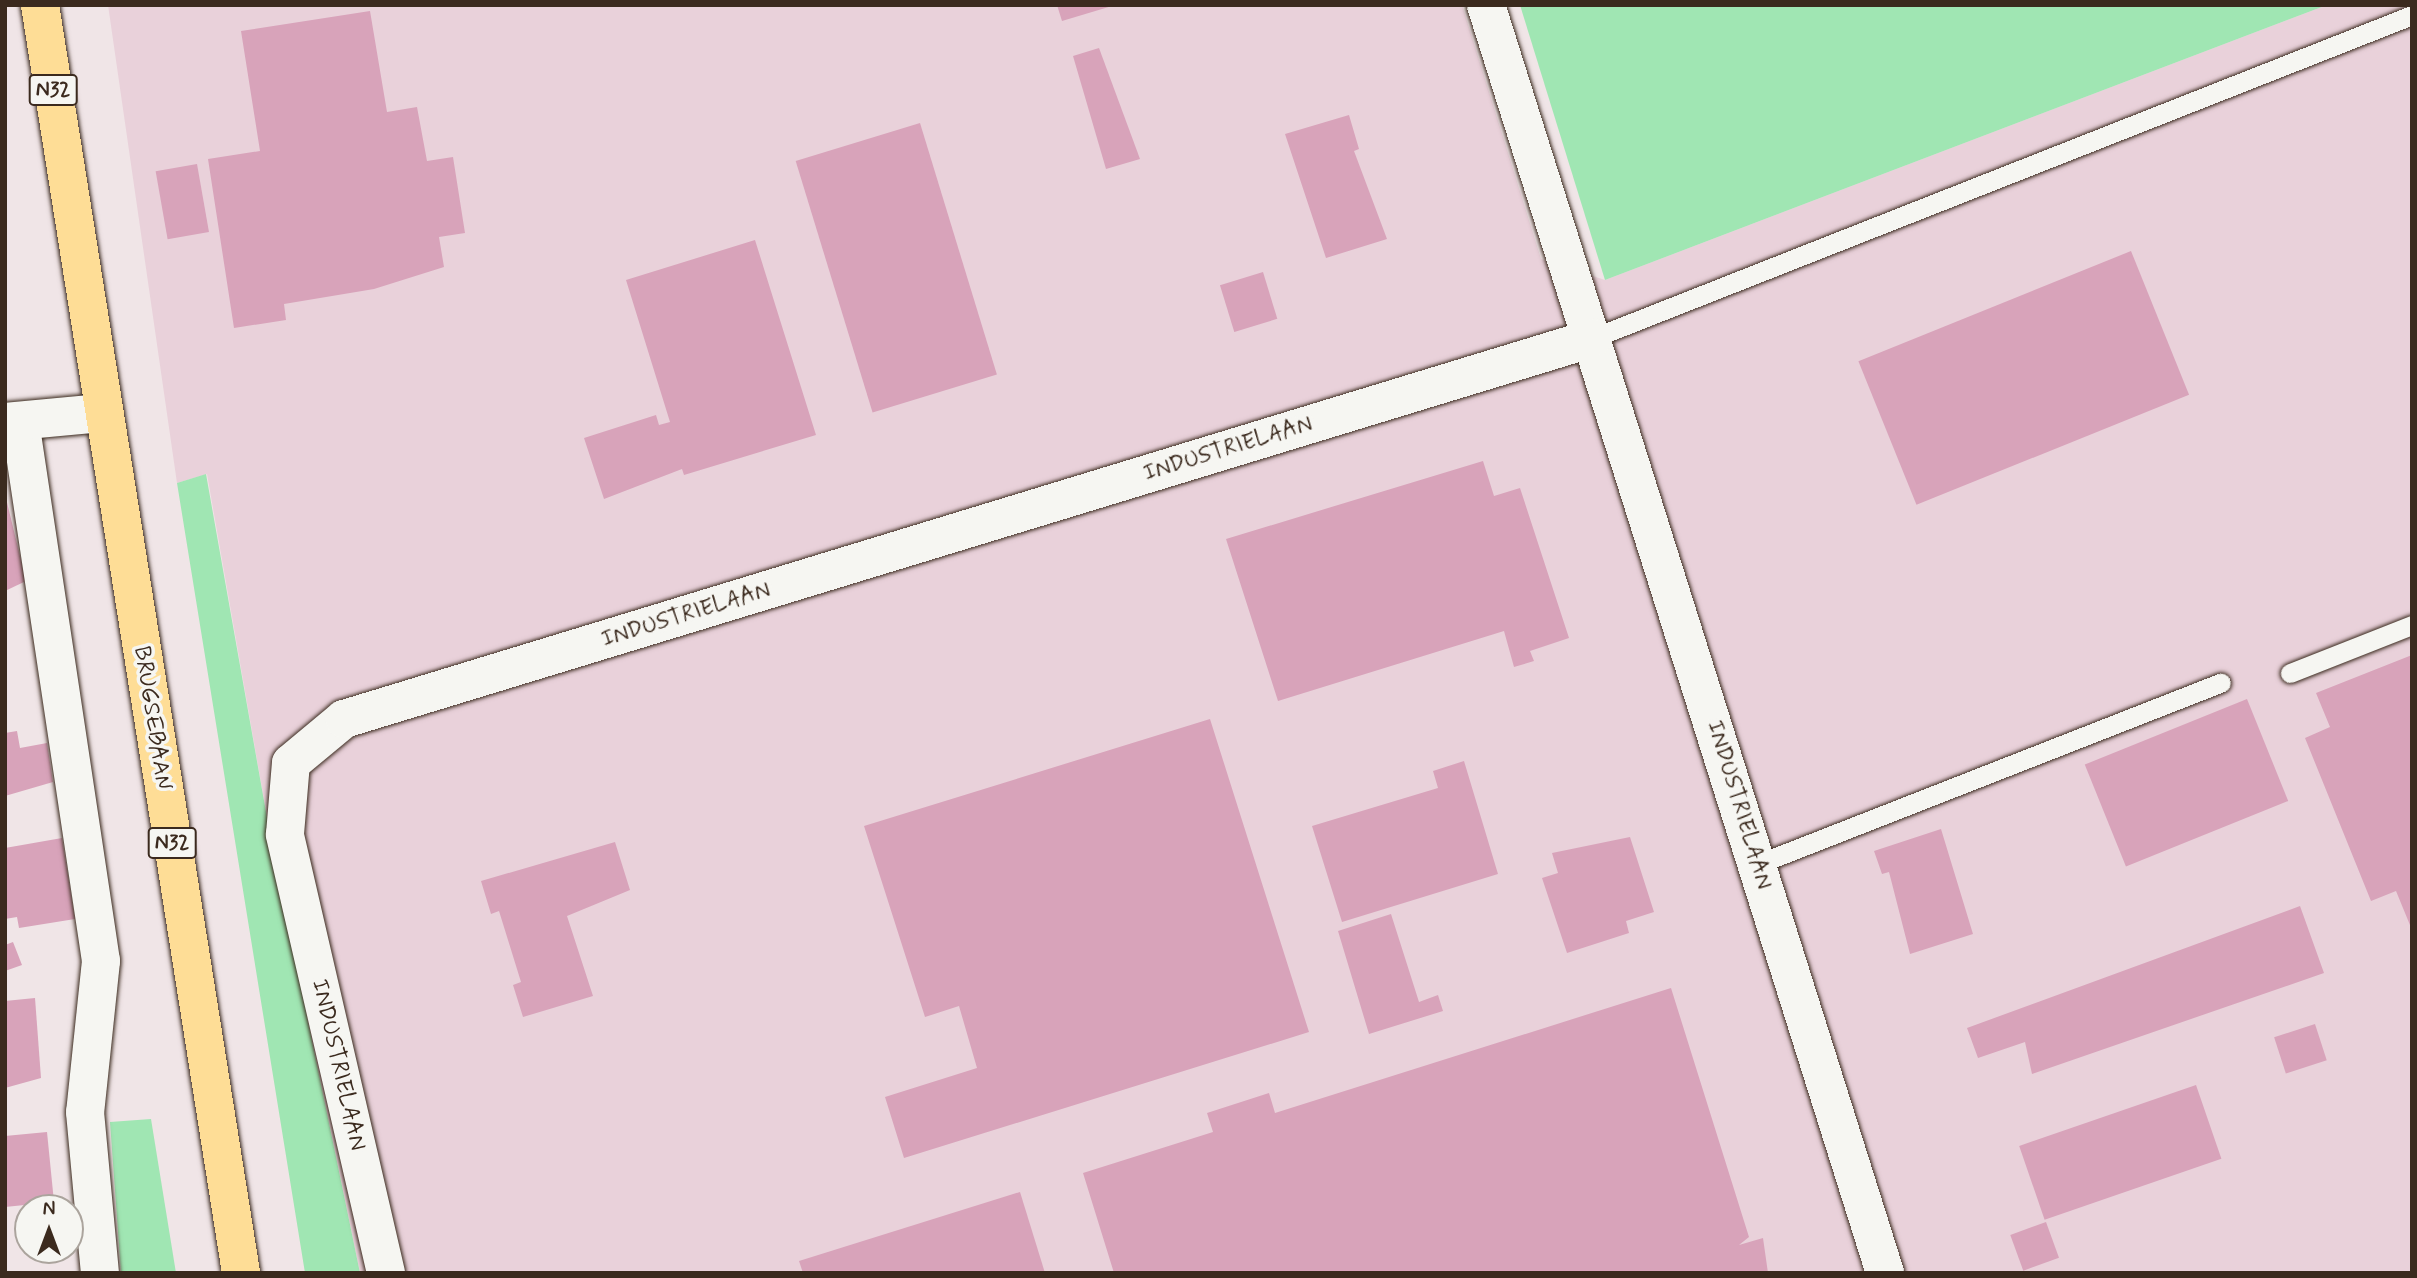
<!DOCTYPE html>
<html>
<head>
<meta charset="utf-8">
<style>
  body { margin:0 }
  #map { position:relative; width:2417px; height:1278px; overflow:hidden; background:#f0e5e7; font-family:Mynerve,sans-serif }
  div>[style] { position:absolute }
  .built>* { inset:0; background:#e9d1da }
  .green>* { inset:0; background:#a0e6b3 }
  .building>* { inset:0; background:#d8a3ba; transform-origin:0 0 }
  .roads { filter:drop-shadow(0 0 2px #3b2a1e) drop-shadow(0 0 2px #3b2a1e) }
  .service>* { height:19px; margin:-9.5px; padding:0 9.5px; transform-origin:9.5px; border-radius:9.5px; background:#f6f6f2 }
  .minor>* { height:38px; margin:-19px; padding:0 19px; transform-origin:19px; border-radius:19px; background:#f6f6f2 }
  .primary>* { height:38px; margin:-19px; padding:0 19px; transform-origin:19px; border-radius:19px; background:#fedd96 }
  span { translate:-50% -50%; white-space:nowrap; text-align:center; line-height:1.15; -webkit-text-stroke:7px #f6f6f2; paint-order:stroke }
  .shield-label span { padding:2px 5px; background:#f6f6f2; border:2px solid; border-radius:5px; -webkit-text-stroke-width:0 }
  .shield-label { font-size:21px; color:#3b2a1e; font-weight:700 }
  .street-label { font-size:23px; color:#3b2a1e }
  .frame { position:absolute; inset:0; border:7px solid #3b2a1e; pointer-events:none }
  .north { position:absolute; left:14px; top:1194px; width:70px; height:70px; box-sizing:border-box; background:#f6f6f2; border:2px solid #aba49d; border-radius:50%; rotate:0deg; font-size:19px; font-weight:700; line-height:28px; text-align:center; color:#3b2a1e }
  .north::after { content:''; display:block; margin:auto; width:24px; height:32px; background:#3b2a1e; clip-path:polygon(50% 0,100% 100%,50% 72%,0 100%) }
</style>
</head>
<body>
<div id="map">
  <div class="built">
    <i style="clip-path:polygon(108px 5px,1462px 5px,1541px 259px,1605px 280px,2327px 5px,2412px 5px,2412px 1273px,360px 1273px,274px 857px,207px 474px,177px 483px)"></i>
  </div>
  <div class="green">
    <i style="clip-path:polygon(1520px 5px,2327px 5px,1605px 280px)"></i>
    <i style="clip-path:polygon(206px 474px,274px 857px,360px 1273px,305px 1273px,177px 483px)"></i>
    <i style="clip-path:polygon(151px 1119px,176px 1273px,121px 1273px,110px 1122px)"></i>
  </div>
  <div class="building">
    <i style="clip-path:polygon(1057px 5px,1112px 5px,1112px 6px,1062px 21px)"></i>
    <i style="clip-path:polygon(370px 11px,387px 112px,417px 107px,427px 161px,453px 157px,465px 233px,439px 237px,444px 267px,374px 289px,284px 304px,286px 320px,234px 328px,208px 159px,260px 151px,241px 31px)"></i>
    <i style="clip-path:polygon(1099px 48px,1140px 159px,1106px 169px,1073px 56px)"></i>
    <i style="clip-path:polygon(1349px 115px,1359px 149px,1354px 151px,1387px 239px,1326px 258px,1285px 134px)"></i>
    <i style="left:920px;top:123px;width:263px;height:130px;rotate:73deg"></i>
    <i style="left:197px;top:164px;width:69px;height:42px;rotate:80deg"></i>
    <i style="clip-path:polygon(755px 240px,816px 435px,684px 475px,682px 469px,604px 499px,584px 438px,656px 415px,659px 425px,670px 422px,626px 280px)"></i>
    <i style="left:2131px;top:251px;width:155px;height:294px;rotate:68deg"></i>
    <i style="left:1263px;top:272px;width:49px;height:45px;rotate:73deg"></i>
    <i style="clip-path:polygon(1483px 461px,1494px 496px,1520px 488px,1569px 638px,1530px 651px,1534px 661px,1514px 667px,1504px 631px,1278px 701px,1226px 539px)"></i>
    <i style="clip-path:polygon(5px 494px,26px 581px,5px 591px)"></i>
    <i style="clip-path:polygon(2412px 655px,2412px 930px,2396px 891px,2371px 901px,2305px 738px,2330px 727px,2316px 693px)"></i>
    <i style="left:2247px;top:699px;width:110px;height:175px;rotate:68deg"></i>
    <i style="clip-path:polygon(1210px 719px,1309px 1032px,904px 1158px,885px 1097px,977px 1068px,959px 1006px,925px 1017px,864px 826px)"></i>
    <i style="clip-path:polygon(17px 731px,20px 748px,47px 743px,53px 782px,5px 796px,5px 733px)"></i>
    <i style="clip-path:polygon(1464px 761px,1498px 874px,1342px 922px,1312px 826px,1438px 788px,1433px 771px)"></i>
    <i style="clip-path:polygon(1941px 829px,1973px 934px,1910px 954px,1889px 872px,1882px 874px,1874px 851px)"></i>
    <i style="clip-path:polygon(1630px 837px,1654px 912px,1626px 921px,1629px 933px,1567px 953px,1542px 878px,1558px 873px,1552px 853px)"></i>
    <i style="clip-path:polygon(62px 838px,75px 919px,19px 928px,17px 917px,5px 919px,5px 848px)"></i>
    <i style="clip-path:polygon(615px 842px,630px 890px,567px 916px,593px 996px,523px 1017px,513px 985px,521px 982px,499px 911px,491px 914px,481px 881px)"></i>
    <i style="clip-path:polygon(2300px 906px,2324px 973px,2032px 1074px,2025px 1042px,1978px 1058px,1967px 1028px)"></i>
    <i style="clip-path:polygon(1391px 914px,1419px 1002px,1438px 995px,1443px 1011px,1369px 1034px,1338px 931px)"></i>
    <i style="clip-path:polygon(13px 942px,22px 965px,5px 971px,5px 945px)"></i>
    <i style="clip-path:polygon(1671px 988px,1749px 1237px,1739px 1245px,1763px 1238px,1768px 1273px,1114px 1273px,1083px 1173px,1213px 1132px,1207px 1113px,1269px 1093px,1275px 1113px)"></i>
    <i style="clip-path:polygon(35px 998px,41px 1078px,5px 1088px,5px 1001px)"></i>
    <i style="left:2315px;top:1024px;width:38px;height:43px;rotate:72deg"></i>
    <i style="left:2196px;top:1085px;width:78px;height:187px;rotate:71deg"></i>
    <i style="clip-path:polygon(47px 1132px,54px 1202px,5px 1207px,5px 1136px)"></i>
    <i style="clip-path:polygon(1020px 1192px,1045px 1273px,803px 1273px,799px 1261px)"></i>
    <i style="left:2046px;top:1222px;width:38px;height:38px;rotate:70deg"></i>
  </div>
  <div class="roads">
    <div class="service">
      <i style="left:1593px;top:338px;width:880px;rotate:-21.52deg"></i>
      <i style="left:2290px;top:673px;width:131px;rotate:-21.5deg"></i>
      <i style="left:1758px;top:864px;width:497px;rotate:-21.4deg"></i>
    </div>
    <div class="minor">
      <i style="left:1486px;top:5px;width:1329px;rotate:72.53deg"></i>
      <i style="left:20px;top:421px;width:546px;rotate:81.47deg"></i>
      <i style="left:101px;top:961px;width:152px;rotate:96deg"></i>
      <i style="left:85px;top:1112px;width:162px;rotate:84.7deg"></i>
      <i style="left:5px;top:422px;width:97px;rotate:-5.3deg"></i>
      <i style="left:386px;top:1273px;width:450px;rotate:-103deg"></i>
      <i style="left:285px;top:834px;width:71px;rotate:-85.2deg"></i>
      <i style="left:291px;top:763px;width:69px;rotate:-39.7deg"></i>
      <i style="left:344px;top:719px;width:1306px;rotate:-16.96deg"></i>
    </div>
    <div class="primary">
      <i style="left:40px;top:5px;width:1284px;rotate:80.99deg"></i>
    </div>
  </div>
  <div class="shield-label">
    <span style="left:53px;top:90px">N32</span>
    <span style="left:172px;top:843px">N32</span>
  </div>
  <div class="street-label">
    <span style="left:1228px;top:449px;rotate:-17deg">INDUSTRIELAAN</span>
    <span style="left:686px;top:615px;rotate:-17deg">INDUSTRIELAAN</span>
    <span style="left:152px;top:718px;rotate:81deg">BRUGSEBAAN</span>
    <span style="left:1739px;top:805px;rotate:73deg">INDUSTRIELAAN</span>
    <span style="left:338px;top:1065px;rotate:77deg">INDUSTRIELAAN</span>
  </div>
  <div class="frame"></div>
  <div class="north">N</div>
</div>
</body>
</html>
